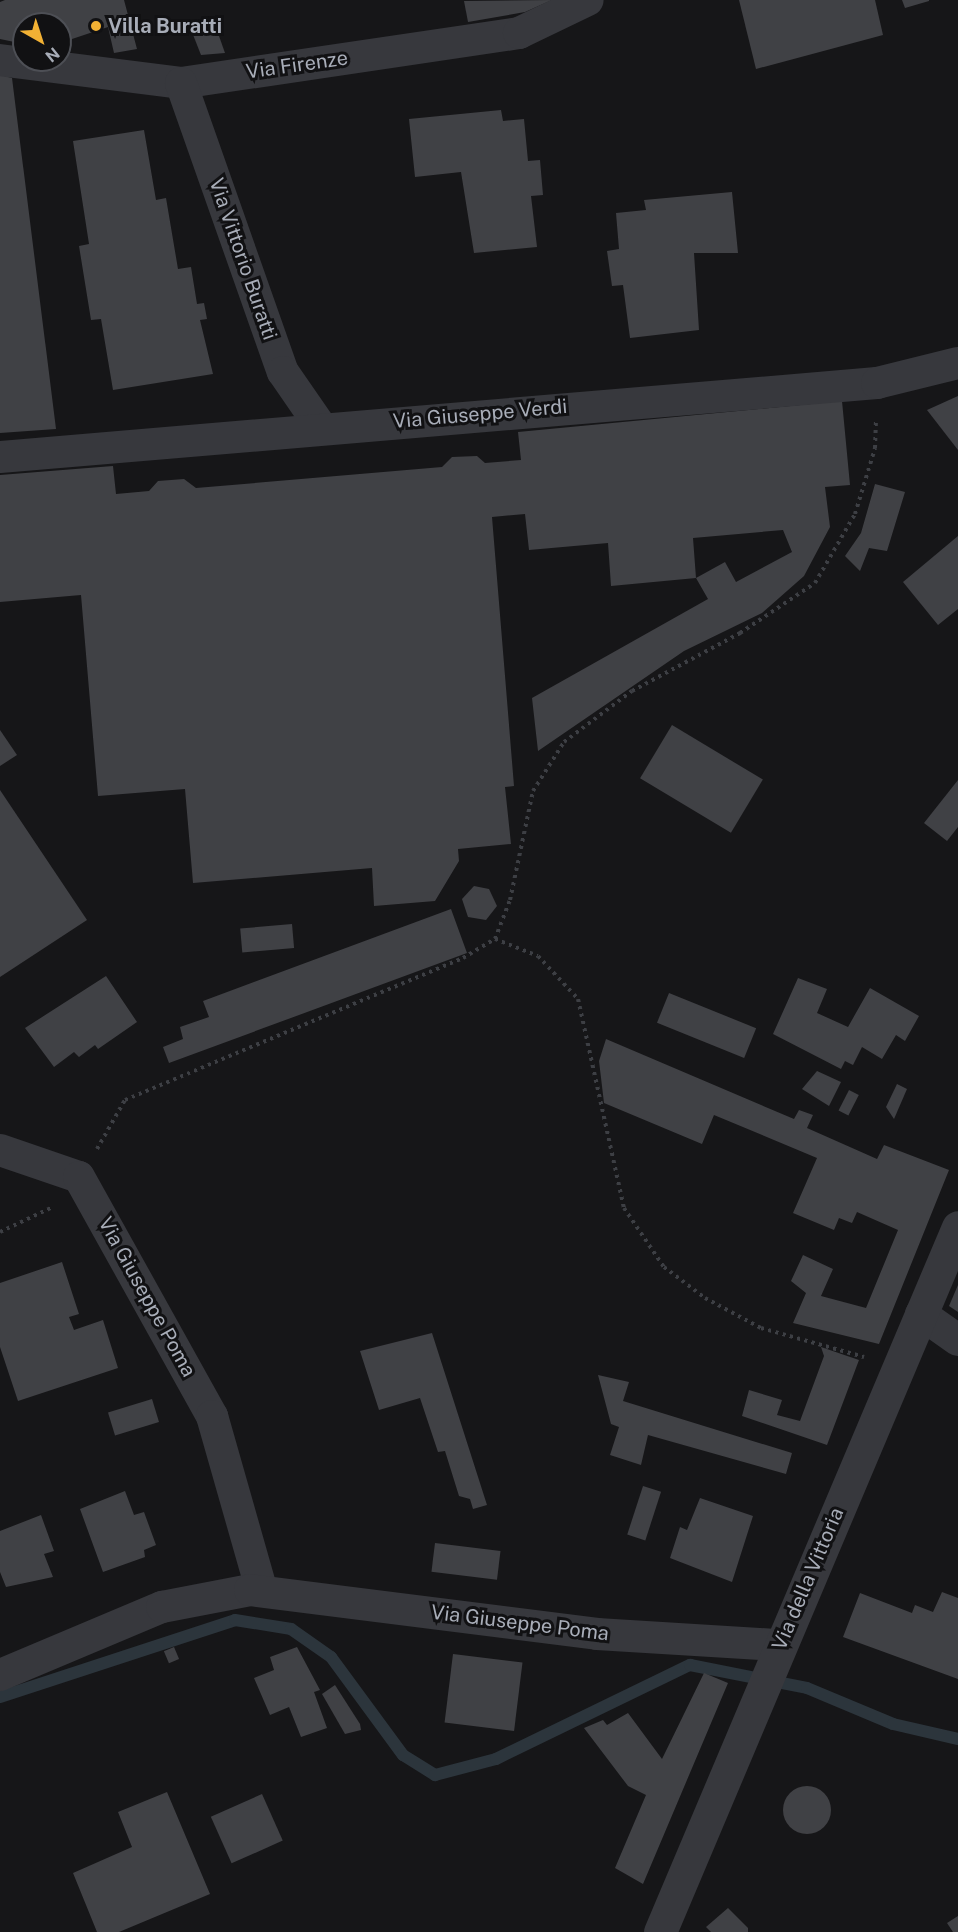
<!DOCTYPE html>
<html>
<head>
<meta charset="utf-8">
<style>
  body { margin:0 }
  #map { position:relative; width:958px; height:1932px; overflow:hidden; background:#161618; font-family:"Public Sans",sans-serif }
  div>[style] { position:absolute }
  .stream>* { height:12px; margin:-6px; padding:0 6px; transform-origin:6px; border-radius:6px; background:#2c353c }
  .building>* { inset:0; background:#404145; transform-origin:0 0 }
  .round { border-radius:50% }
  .path>* { height:4px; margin-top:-2px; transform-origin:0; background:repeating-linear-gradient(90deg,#3d3f44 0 3px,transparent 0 7.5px) }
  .minor>* { height:32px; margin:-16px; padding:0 16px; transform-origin:16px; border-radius:16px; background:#37383d }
  .tertiary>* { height:33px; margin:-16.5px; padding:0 16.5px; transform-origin:16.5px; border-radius:16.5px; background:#37383d }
  .dots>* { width:16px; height:16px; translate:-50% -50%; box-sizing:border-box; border:3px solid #111113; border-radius:50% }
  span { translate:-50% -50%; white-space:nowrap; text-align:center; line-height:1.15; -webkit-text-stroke:6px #111113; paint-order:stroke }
  .poi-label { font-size:20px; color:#a8adb8; font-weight:700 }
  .left { translate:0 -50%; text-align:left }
  .street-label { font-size:20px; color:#a8adb8 }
  .north { position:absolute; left:12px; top:12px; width:60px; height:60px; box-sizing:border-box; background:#111113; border:2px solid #4d4f55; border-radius:50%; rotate:141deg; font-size:16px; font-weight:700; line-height:24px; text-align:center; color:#a8adb8 }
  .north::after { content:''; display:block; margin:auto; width:21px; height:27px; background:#f2b134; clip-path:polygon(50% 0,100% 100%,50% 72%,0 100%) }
</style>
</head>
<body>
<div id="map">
  <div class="stream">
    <i style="left:0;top:1697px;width:247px;rotate:-18.1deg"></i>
    <i style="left:235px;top:1620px;width:57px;rotate:9.1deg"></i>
    <i style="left:291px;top:1629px;width:49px;rotate:35deg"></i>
    <i style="left:331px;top:1657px;width:122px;rotate:53.7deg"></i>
    <i style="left:403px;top:1755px;width:38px;rotate:32deg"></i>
    <i style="left:435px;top:1775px;width:63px;rotate:-14.7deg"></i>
    <i style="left:496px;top:1759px;width:216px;rotate:-25.9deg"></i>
    <i style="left:690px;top:1665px;width:119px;rotate:11.1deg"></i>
    <i style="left:807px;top:1688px;width:93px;rotate:22.7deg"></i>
    <i style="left:893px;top:1724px;width:67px;rotate:13deg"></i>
  </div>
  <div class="building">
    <i style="clip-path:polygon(5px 0,124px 0,137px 49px,114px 53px,108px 27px,60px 43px,60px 24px,24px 24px,24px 44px,0 39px,0 2px)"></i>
    <i style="clip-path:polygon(552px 0,525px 12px,468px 22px,464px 1px)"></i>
    <i style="clip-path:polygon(739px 0,875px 0,883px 35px,756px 69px)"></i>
    <i style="clip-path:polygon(902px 0,929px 0,929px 1px,905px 8px)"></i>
    <i style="clip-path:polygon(213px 19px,225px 53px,201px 55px,190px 27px)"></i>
    <i style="clip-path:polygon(0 75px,12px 78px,56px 429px,0 433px)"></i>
    <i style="clip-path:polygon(501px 110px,503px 121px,524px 119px,528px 161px,540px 160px,543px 195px,531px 196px,537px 247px,474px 253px,461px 172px,415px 177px,409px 119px)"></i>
    <i style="clip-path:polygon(144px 130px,156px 200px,166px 198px,178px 269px,191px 267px,197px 304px,204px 303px,207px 319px,200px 320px,213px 374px,113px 390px,101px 319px,91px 320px,79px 246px,89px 244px,73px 141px)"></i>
    <i style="clip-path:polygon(732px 192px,738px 253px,694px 253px,699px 330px,630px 338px,623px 285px,612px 286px,607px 251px,619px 249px,616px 213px,646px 210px,644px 200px)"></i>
    <i style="clip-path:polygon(958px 396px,958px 450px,927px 410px)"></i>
    <i style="clip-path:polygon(evenodd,842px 401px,850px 485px,825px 487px,830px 527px,804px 576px,762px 613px,684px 651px,538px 751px,532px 698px,708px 599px,696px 578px,611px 586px,608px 543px,529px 550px,525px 514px,492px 517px,514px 786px,505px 787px,511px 844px,458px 849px,459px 861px,435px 901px,374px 906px,372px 868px,193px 883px,185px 789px,98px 796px,81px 595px,0 602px,0 475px,113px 466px,116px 494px,149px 491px,158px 481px,184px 479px,196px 488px,442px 467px,452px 457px,477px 456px,485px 463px,521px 460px,518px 432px,842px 401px,783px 530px,792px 552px,736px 582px,725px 562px,696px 578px,693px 538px,783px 530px)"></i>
    <i style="clip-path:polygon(875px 484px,905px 492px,887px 551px,869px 548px,860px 571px,845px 556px,861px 533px)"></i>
    <i style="clip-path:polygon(958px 536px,958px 609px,938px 625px,903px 582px)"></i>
    <i style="left:672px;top:725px;width:106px;height:62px;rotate:31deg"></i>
    <i style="clip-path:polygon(0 730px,17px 755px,0 766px)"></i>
    <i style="clip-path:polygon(958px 780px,958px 827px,947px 841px,924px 823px)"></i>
    <i style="clip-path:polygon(0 790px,87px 920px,0 977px)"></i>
    <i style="clip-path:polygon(474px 886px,489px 889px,497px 906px,486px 920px,468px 917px,462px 899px)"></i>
    <i style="clip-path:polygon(451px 909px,467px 953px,169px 1063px,163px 1047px,183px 1039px,180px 1027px,209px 1017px,203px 1001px)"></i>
    <i style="left:292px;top:924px;width:24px;height:52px;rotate:85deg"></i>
    <i style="clip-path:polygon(106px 976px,137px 1022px,98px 1049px,95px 1045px,79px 1057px,74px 1052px,54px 1067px,25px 1028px)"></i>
    <i style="clip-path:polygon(798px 978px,827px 989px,817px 1013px,848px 1027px,870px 988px,919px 1016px,905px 1041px,896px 1035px,882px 1059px,862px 1047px,853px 1065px,845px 1061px,841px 1069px,773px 1034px)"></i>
    <i style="left:669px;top:993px;width:94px;height:32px;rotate:22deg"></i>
    <i style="clip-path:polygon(606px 1039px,794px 1119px,799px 1110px,813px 1115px,807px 1128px,877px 1159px,884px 1145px,949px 1170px,879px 1344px,793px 1323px,806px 1293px,791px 1281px,803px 1255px,833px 1269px,821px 1296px,866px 1308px,898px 1230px,857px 1212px,852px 1223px,839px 1218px,834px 1230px,793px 1213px,817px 1158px,714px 1115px,702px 1144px,604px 1103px,599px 1061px)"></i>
    <i style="clip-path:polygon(817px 1071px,841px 1082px,829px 1106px,802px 1089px)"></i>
    <i style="clip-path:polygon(897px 1084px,907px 1089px,894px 1119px,886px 1107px)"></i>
    <i style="left:849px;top:1090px;width:11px;height:23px;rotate:27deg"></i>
    <i style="clip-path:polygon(62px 1262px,79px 1314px,69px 1317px,74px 1330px,103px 1320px,118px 1368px,18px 1401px,0 1347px,0 1283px)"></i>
    <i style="clip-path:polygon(958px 1285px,958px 1312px,949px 1306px)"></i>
    <i style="clip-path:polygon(432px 1333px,487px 1505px,473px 1509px,470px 1499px,459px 1496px,445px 1451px,438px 1452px,420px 1398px,379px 1410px,360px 1351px)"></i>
    <i style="clip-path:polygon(821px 1347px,859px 1360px,827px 1445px,742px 1416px,749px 1390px,782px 1400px,777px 1415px,800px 1421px,824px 1356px)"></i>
    <i style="clip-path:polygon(598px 1375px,629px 1382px,623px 1401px,792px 1453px,786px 1474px,648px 1435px,641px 1465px,610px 1455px,619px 1427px,611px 1424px)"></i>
    <i style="left:152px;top:1399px;width:24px;height:46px;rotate:73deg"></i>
    <i style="left:643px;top:1486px;width:19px;height:51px;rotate:18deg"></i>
    <i style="clip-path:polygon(125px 1491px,134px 1515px,144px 1512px,156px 1545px,144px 1550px,145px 1557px,103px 1572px,80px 1509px)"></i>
    <i style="clip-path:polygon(700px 1498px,753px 1516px,732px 1582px,670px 1558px,680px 1527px,687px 1530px)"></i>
    <i style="clip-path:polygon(41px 1515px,54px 1551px,44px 1554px,53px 1577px,6px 1587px,0 1572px,0 1531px)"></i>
    <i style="left:435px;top:1543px;width:66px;height:29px;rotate:7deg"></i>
    <i style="clip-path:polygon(942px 1592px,958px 1598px,958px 1679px,843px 1637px,860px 1593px,912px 1613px,915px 1605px,933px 1612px)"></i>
    <i style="left:174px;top:1647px;width:13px;height:11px;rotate:67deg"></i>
    <i style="clip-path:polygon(297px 1647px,320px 1690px,314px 1692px,327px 1728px,301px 1737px,289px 1707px,270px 1715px,254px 1678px,274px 1670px,270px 1657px)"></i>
    <i style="left:453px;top:1654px;width:70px;height:69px;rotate:7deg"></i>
    <i style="clip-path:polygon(704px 1673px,728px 1683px,643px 1884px,615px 1868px,646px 1795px,628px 1786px,584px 1728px,603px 1720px,607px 1725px,628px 1713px,662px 1759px)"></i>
    <i style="clip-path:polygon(335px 1685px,360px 1724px,361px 1730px,345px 1734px,322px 1694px)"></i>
    <i class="round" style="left:783px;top:1786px;width:48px;height:48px"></i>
    <i style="clip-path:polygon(167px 1792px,210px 1894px,119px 1932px,97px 1932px,73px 1873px,132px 1847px,118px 1812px)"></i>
    <i style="left:262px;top:1794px;width:51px;height:56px;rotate:66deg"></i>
    <i style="clip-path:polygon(728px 1908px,748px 1928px,748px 1932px,711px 1932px,706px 1927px)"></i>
    <i style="clip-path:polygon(958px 1916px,958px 1932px,953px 1932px,947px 1923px)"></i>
  </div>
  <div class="path">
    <i style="left:495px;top:939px;width:46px;rotate:21.6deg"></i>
    <i style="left:538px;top:956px;width:59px;rotate:47.1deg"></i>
    <i style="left:578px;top:999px;width:214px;rotate:77.6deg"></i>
    <i style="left:624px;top:1208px;width:71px;rotate:55.9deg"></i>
    <i style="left:664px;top:1267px;width:51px;rotate:37.1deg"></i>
    <i style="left:705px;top:1298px;width:64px;rotate:28.2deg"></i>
    <i style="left:761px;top:1328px;width:107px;rotate:15.7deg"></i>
    <i style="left:97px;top:1149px;width:56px;rotate:-60.3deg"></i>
    <i style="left:125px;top:1100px;width:367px;rotate:-22.8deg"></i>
    <i style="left:463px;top:958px;width:37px;rotate:-31deg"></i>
    <i style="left:495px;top:939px;width:42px;rotate:-69deg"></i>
    <i style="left:510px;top:900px;width:111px;rotate:-78.1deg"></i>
    <i style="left:533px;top:791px;width:58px;rotate:-57.7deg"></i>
    <i style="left:564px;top:742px;width:85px;rotate:-36.9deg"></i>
    <i style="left:632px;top:691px;width:123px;rotate:-28.2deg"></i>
    <i style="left:740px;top:633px;width:90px;rotate:-33.7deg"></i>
    <i style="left:815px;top:583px;width:80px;rotate:-59.9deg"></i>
    <i style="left:855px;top:514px;width:69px;rotate:-73.1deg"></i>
    <i style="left:875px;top:448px;width:29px;rotate:-88deg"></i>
    <i style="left:0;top:1232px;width:59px;rotate:-25.3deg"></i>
  </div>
  <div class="minor">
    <i style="left:0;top:60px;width:182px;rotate:7.2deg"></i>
    <i style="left:181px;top:83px;width:342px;rotate:-8.4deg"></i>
    <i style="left:519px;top:33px;width:76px;rotate:-25.6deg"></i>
    <i style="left:181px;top:83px;width:306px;rotate:70.6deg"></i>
    <i style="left:283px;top:372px;width:67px;rotate:55.4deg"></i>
    <i style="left:0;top:457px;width:880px;rotate:-4.82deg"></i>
    <i style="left:877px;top:383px;width:83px;rotate:-13.9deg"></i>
    <i style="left:0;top:1150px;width:83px;rotate:18.9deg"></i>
    <i style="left:79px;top:1177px;width:274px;rotate:60.9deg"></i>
    <i style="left:212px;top:1416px;width:182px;rotate:74.1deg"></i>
    <i style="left:921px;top:1314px;width:45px;rotate:35.1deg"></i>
    <i style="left:0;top:1675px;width:176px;rotate:-22.8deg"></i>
    <i style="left:162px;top:1607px;width:90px;rotate:-10.9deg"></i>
    <i style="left:250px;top:1590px;width:350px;rotate:7.2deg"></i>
    <i style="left:597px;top:1634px;width:182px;rotate:3.5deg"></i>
  </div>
  <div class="tertiary">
    <i style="left:660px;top:1932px;width:765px;rotate:-67.09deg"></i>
  </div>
  <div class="dots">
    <i style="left:96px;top:26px;background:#f2b134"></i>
  </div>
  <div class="poi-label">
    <span class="left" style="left:108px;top:26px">Villa Buratti</span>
  </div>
  <div class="street-label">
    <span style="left:297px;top:65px;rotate:-8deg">Via Firenze</span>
    <span style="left:243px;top:259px;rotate:71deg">Via Vittorio Buratti</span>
    <span style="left:480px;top:414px;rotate:-5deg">Via Giuseppe Verdi</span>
    <span style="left:147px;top:1297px;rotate:61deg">Via Giuseppe Poma</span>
    <span style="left:808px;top:1579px;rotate:-67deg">Via della Vittoria</span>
    <span style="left:520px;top:1623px;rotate:7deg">Via Giuseppe Poma</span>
  </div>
  <div class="north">N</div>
</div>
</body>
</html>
